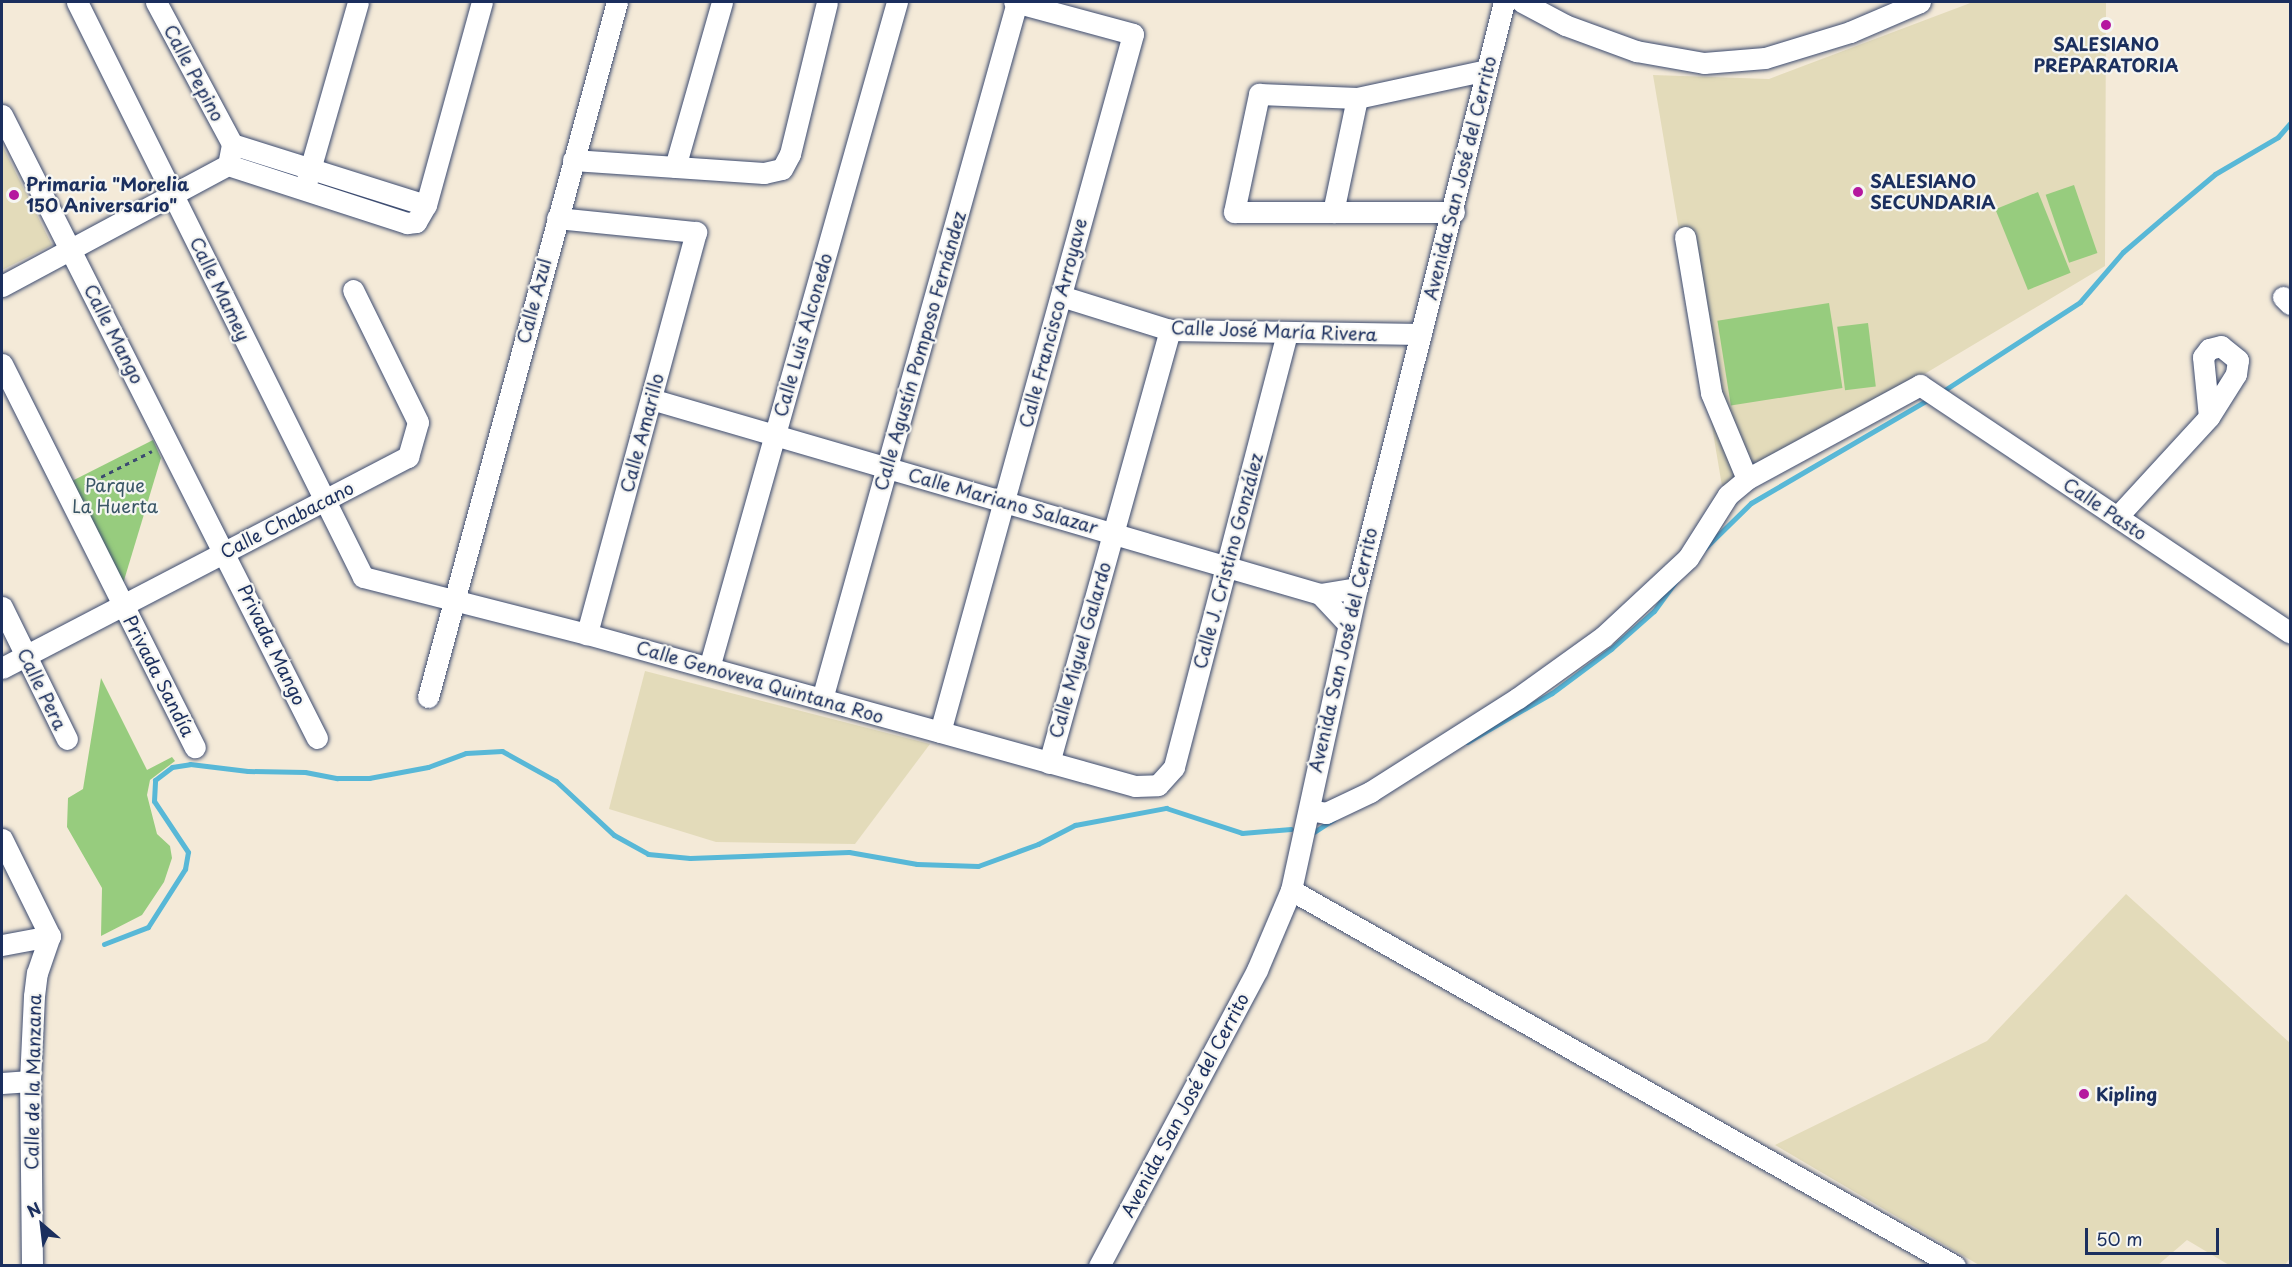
<!DOCTYPE html>
<html>
<head>
<meta charset="utf-8">
<style>
  body { margin:0 }
  #map { position:relative; width:2292px; height:1267px; overflow:hidden; background:#f4ead8; font-family:"Playpen Sans",sans-serif }
  div>[style] { position:absolute }
  .built>* { inset:0; background:#e3dbba }
  .green>* { inset:0; background:#97cc7e; transform-origin:0 0 }
  .stream>* { height:5px; margin:-2.5px; padding:0 2.5px; transform-origin:2.5px; border-radius:2.5px; background:#58b8d7 }
  .path>* { height:3px; margin-top:-1.5px; transform-origin:0; background:repeating-linear-gradient(90deg,#3c4b70 0 4.5px,transparent 0 9px) }
  .roads { filter:drop-shadow(0 0 2px #3c4b70) drop-shadow(0 0 2px #3c4b70) }
  .minor>* { height:21px; margin:-10.5px; padding:0 10.5px; transform-origin:10.5px; border-radius:10.5px; background:#fff }
  .dots>* { width:16px; height:16px; translate:-50% -50%; box-sizing:border-box; border:3px solid #f6f6f2; border-radius:50% }
  span { translate:-50% -50%; white-space:nowrap; text-align:center; line-height:1.15; -webkit-text-stroke:4.5px #f6f6f2; paint-order:stroke }
  .poi-label { font-size:18px; color:#1b2f5e; font-weight:700 }
  .left { translate:0 -50%; text-align:left }
  .street-label { font-size:18px; color:#1b2f5e }
  .park-label { font-size:18px; color:#3a5666 }
  .frame { position:absolute; inset:0; border:3px solid #1b2f5e; pointer-events:none }
  .north { position:absolute; left:12px; top:1195px; width:60px; height:60px; -webkit-text-stroke:4px #f6f6f2; paint-order:stroke; rotate:332deg; font-size:16px; font-weight:700; line-height:24px; text-align:center; color:#1b2f5e }
  .north::after { content:''; display:block; margin:auto; width:21px; height:27px; background:#1b2f5e; clip-path:polygon(50% 0,100% 100%,50% 72%,0 100%) }
  .scale { position:absolute; left:2085px; top:1228px; width:134px; height:27px; box-sizing:border-box; border:3px solid #1b2f5e; border-top:0; padding-left:8px; font-size:18px; line-height:21px; white-space:nowrap; color:#1b2f5e; -webkit-text-stroke:4px #f6f6f2; paint-order:stroke }
</style>
</head>
<body>
<div id="map">
  <div class="built">
    <i style="clip-path:polygon(1973px 2px,2106px 2px,2105px 266px,1901px 388px,1722px 486px,1653px 75px,1769px 79px)"></i>
    <i style="clip-path:polygon(2px 145px,52px 245px,2px 270px)"></i>
    <i style="clip-path:polygon(645px 671px,930px 744px,855px 844px,716px 842px,609px 809px)"></i>
    <i style="clip-path:polygon(2126px 894px,2290px 1043px,2290px 1258px,2285px 1265px,2229px 1265px,2187px 1240px,2158px 1265px,1979px 1265px,1775px 1145px,1987px 1041px)"></i>
  </div>
  <div class="green">
    <i style="left:2074px;top:185px;width:72px;height:30px;rotate:71deg"></i>
    <i style="left:2038px;top:192px;width:87px;height:46px;rotate:68deg"></i>
    <i style="left:1829px;top:303px;width:86px;height:113px;rotate:81deg"></i>
    <i style="left:1868px;top:323px;width:64px;height:31px;rotate:83deg"></i>
    <i style="clip-path:polygon(153px 440px,161px 458px,122px 587px,70px 482px)"></i>
    <i style="clip-path:polygon(101px 678px,147px 770px,172px 757px,175px 761px,150px 780px,147px 795px,157px 834px,170px 846px,172px 858px,164px 882px,142px 915px,101px 936px,102px 888px,67px 827px,68px 798px,83px 789px)"></i>
  </div>
  <div class="stream">
    <i style="left:1940px;top:393px;width:167px;rotate:-33deg"></i>
    <i style="left:2080px;top:302px;width:66px;rotate:-49.3deg"></i>
    <i style="left:2123px;top:252px;width:55px;rotate:-40.6deg"></i>
    <i style="left:2165px;top:216px;width:65px;rotate:-40deg"></i>
    <i style="left:2215px;top:174px;width:73px;rotate:-30.4deg"></i>
    <i style="left:2278px;top:137px;width:18px;rotate:-49deg"></i>
    <i style="left:1704px;top:549px;width:66px;rotate:-44.4deg"></i>
    <i style="left:1751px;top:503px;width:206px;rotate:-30.3deg"></i>
    <i style="left:1467px;top:742px;width:98px;rotate:-30deg"></i>
    <i style="left:1552px;top:693px;width:74px;rotate:-36.7deg"></i>
    <i style="left:1611px;top:649px;width:57px;rotate:-41.5deg"></i>
    <i style="left:1654px;top:611px;width:37px;rotate:-54deg"></i>
    <i style="left:1314px;top:832px;width:24px;rotate:-33deg"></i>
    <i style="left:104px;top:944px;width:47px;rotate:-21.1deg"></i>
    <i style="left:148px;top:927px;width:69px;rotate:-57.5deg"></i>
    <i style="left:185px;top:869px;width:17px;rotate:-80deg"></i>
    <i style="left:188px;top:852px;width:61px;rotate:-123.7deg"></i>
    <i style="left:154px;top:801px;width:21px;rotate:-87deg"></i>
    <i style="left:155px;top:780px;width:21px;rotate:-37deg"></i>
    <i style="left:172px;top:767px;width:18px;rotate:-9deg"></i>
    <i style="left:190px;top:764px;width:58px;rotate:6.9deg"></i>
    <i style="left:248px;top:771px;width:57px;rotate:1deg"></i>
    <i style="left:305px;top:772px;width:33px;rotate:11deg"></i>
    <i style="left:337px;top:778px;width:32px"></i>
    <i style="left:369px;top:778px;width:60px;rotate:-10.6deg"></i>
    <i style="left:428px;top:767px;width:40px;rotate:-20.2deg"></i>
    <i style="left:466px;top:753px;width:36px;rotate:-3deg"></i>
    <i style="left:502px;top:751px;width:62px;rotate:29.1deg"></i>
    <i style="left:556px;top:781px;width:79px;rotate:43deg"></i>
    <i style="left:614px;top:835px;width:39px;rotate:29deg"></i>
    <i style="left:648px;top:854px;width:42px;rotate:5.4deg"></i>
    <i style="left:690px;top:858px;width:159px;rotate:-2.2deg"></i>
    <i style="left:849px;top:852px;width:69px;rotate:10deg"></i>
    <i style="left:917px;top:864px;width:61px;rotate:1.9deg"></i>
    <i style="left:978px;top:866px;width:64px;rotate:-20.1deg"></i>
    <i style="left:1038px;top:844px;width:42px;rotate:-27.2deg"></i>
    <i style="left:1075px;top:825px;width:93px;rotate:-10.6deg"></i>
    <i style="left:1166px;top:808px;width:80px;rotate:18.2deg"></i>
    <i style="left:1242px;top:833px;width:49px;rotate:-4.7deg"></i>
  </div>
  <div class="path">
    <i style="left:85px;top:485px;width:75px;rotate:-26.9deg"></i>
  </div>
  <div class="roads">
    <div class="minor">
      <i style="left:77px;top:2px;width:642px;rotate:63.55deg"></i>
      <i style="left:363px;top:577px;width:231px;rotate:14.3deg"></i>
      <i style="left:587px;top:634px;width:569px;rotate:15.5deg"></i>
      <i style="left:1135px;top:786px;width:23px;rotate:-2deg"></i>
      <i style="left:1158px;top:785px;width:24px;rotate:-48deg"></i>
      <i style="left:1174px;top:767px;width:449px;rotate:-75.4deg"></i>
      <i style="left:156px;top:2px;width:161px;rotate:61.8deg"></i>
      <i style="left:1522px;top:2px;width:49px;rotate:28.1deg"></i>
      <i style="left:1565px;top:25px;width:76px;rotate:20.1deg"></i>
      <i style="left:1636px;top:51px;width:69px;rotate:10deg"></i>
      <i style="left:1704px;top:63px;width:61px;rotate:-4.7deg"></i>
      <i style="left:1765px;top:58px;width:89px;rotate:-17deg"></i>
      <i style="left:1850px;top:32px;width:76px;rotate:-23.2deg"></i>
      <i style="left:2px;top:115px;width:698px;rotate:63.18deg"></i>
      <i style="left:232px;top:144px;width:203px;rotate:17.5deg"></i>
      <i style="left:573px;top:160px;width:191px;rotate:3.9deg"></i>
      <i style="left:764px;top:173px;width:18px;rotate:-13deg"></i>
      <i style="left:782px;top:169px;width:17px;rotate:-62deg"></i>
      <i style="left:790px;top:154px;width:156px;rotate:-76.3deg"></i>
      <i style="left:228px;top:165px;width:188px;rotate:18deg"></i>
      <i style="left:407px;top:223px;width:9px;rotate:-6deg"></i>
      <i style="left:416px;top:222px;width:20px;rotate:-60deg"></i>
      <i style="left:426px;top:205px;width:211px;rotate:-74.6deg"></i>
      <i style="left:675px;top:167px;width:172px;rotate:-74.1deg"></i>
      <i style="left:307px;top:180px;width:185px;rotate:-74deg"></i>
      <i style="left:1333px;top:212px;width:116px;rotate:-78.1deg"></i>
      <i style="left:1454px;top:212px;width:220px;rotate:180deg"></i>
      <i style="left:1234px;top:212px;width:121px;rotate:-78deg"></i>
      <i style="left:1259px;top:94px;width:98px;rotate:2.3deg"></i>
      <i style="left:1357px;top:98px;width:133px;rotate:-12.2deg"></i>
      <i style="left:557px;top:218px;width:140px;rotate:5.8deg"></i>
      <i style="left:696px;top:232px;width:417px;rotate:105.2deg"></i>
      <i style="left:1685px;top:237px;width:158px;rotate:80.5deg"></i>
      <i style="left:1711px;top:393px;width:93px;rotate:67.3deg"></i>
      <i style="left:2px;top:286px;width:256px;rotate:-28.2deg"></i>
      <i style="left:228px;top:165px;width:21px;rotate:-79deg"></i>
      <i style="left:1061px;top:296px;width:114px;rotate:17.3deg"></i>
      <i style="left:1170px;top:330px;width:251px;rotate:0.9deg"></i>
      <i style="left:2283px;top:297px;width:10px;rotate:45deg"></i>
      <i style="left:2px;top:364px;width:429px;rotate:63.3deg"></i>
      <i style="left:651px;top:399px;width:697px;rotate:16.25deg"></i>
      <i style="left:1320px;top:594px;width:37px;rotate:-9deg"></i>
      <i style="left:2117px;top:517px;width:136px;rotate:-47.4deg"></i>
      <i style="left:2209px;top:417px;width:51px;rotate:-57.9deg"></i>
      <i style="left:2236px;top:374px;width:14px;rotate:-82deg"></i>
      <i style="left:2238px;top:360px;width:22px;rotate:-141deg"></i>
      <i style="left:2221px;top:346px;width:12px;rotate:166deg"></i>
      <i style="left:2209px;top:349px;width:10px;rotate:127deg"></i>
      <i style="left:2203px;top:357px;width:60px;rotate:84.3deg"></i>
      <i style="left:1320px;top:594px;width:42px;rotate:46.9deg"></i>
      <i style="left:2px;top:607px;width:147px;rotate:63.8deg"></i>
      <i style="left:2px;top:668px;width:458px;rotate:-27.5deg"></i>
      <i style="left:408px;top:457px;width:36px;rotate:-74deg"></i>
      <i style="left:418px;top:422px;width:147px;rotate:-116.2deg"></i>
      <i style="left:709px;top:668px;width:692px;rotate:-74.24deg"></i>
      <i style="left:428px;top:697px;width:720px;rotate:-74.79deg"></i>
      <i style="left:822px;top:699px;width:724px;rotate:-74.37deg"></i>
      <i style="left:940px;top:732px;width:724px;rotate:-74.54deg"></i>
      <i style="left:1133px;top:34px;width:123px;rotate:-164.9deg"></i>
      <i style="left:1049px;top:763px;width:450px;rotate:-74.4deg"></i>
      <i style="left:1309px;top:810px;width:17px;rotate:10deg"></i>
      <i style="left:1326px;top:813px;width:49px;rotate:-25.5deg"></i>
      <i style="left:1370px;top:792px;width:175px;rotate:-32.4deg"></i>
      <i style="left:1518px;top:698px;width:105px;rotate:-35.7deg"></i>
      <i style="left:1603px;top:637px;width:116px;rotate:-42.9deg"></i>
      <i style="left:1688px;top:558px;width:75px;rotate:-57.6deg"></i>
      <i style="left:1728px;top:495px;width:25px;rotate:-40deg"></i>
      <i style="left:1747px;top:479px;width:197px;rotate:-28.5deg"></i>
      <i style="left:1920px;top:385px;width:445px;rotate:33.8deg"></i>
      <i style="left:2px;top:839px;width:108px;rotate:63.7deg"></i>
      <i style="left:1291px;top:890px;width:763px;rotate:29.52deg"></i>
      <i style="left:2px;top:945px;width:49px;rotate:-10.6deg"></i>
      <i style="left:2px;top:1083px;width:28px;rotate:-4deg"></i>
      <i style="left:32px;top:1266px;width:185px;rotate:-90.6deg"></i>
      <i style="left:30px;top:1081px;width:85px;rotate:-87.3deg"></i>
      <i style="left:34px;top:996px;width:23px;rotate:-83deg"></i>
      <i style="left:37px;top:973px;width:39px;rotate:-71deg"></i>
      <i style="left:1099px;top:1266px;width:336px;rotate:-61.9deg"></i>
      <i style="left:1257px;top:970px;width:87px;rotate:-67deg"></i>
      <i style="left:1291px;top:890px;width:309px;rotate:-77.7deg"></i>
      <i style="left:1357px;top:588px;width:604px;rotate:-75.92deg"></i>
    </div>
  </div>
  <div class="dots">
    <i style="left:2106px;top:25px;background:#b5179e"></i>
    <i style="left:1858px;top:192px;background:#b5179e"></i>
    <i style="left:14px;top:195px;background:#b5179e"></i>
    <i style="left:2084px;top:1094px;background:#b5179e"></i>
  </div>
  <div class="poi-label">
    <span style="left:2106px;top:55px">SALESIANO<br>PREPARATORIA</span>
    <span class="left" style="left:1870px;top:192px">SALESIANO<br>SECUNDARIA</span>
    <span class="left" style="left:26px;top:195px">Primaria "Morelia<br>150 Aniversario"</span>
    <span class="left" style="left:2096px;top:1094px">Kipling</span>
  </div>
  <div class="street-label">
    <span style="left:194px;top:73px;rotate:62deg">Calle Pepino</span>
    <span style="left:1460px;top:178px;rotate:-76deg">Avenida San José del Cerrito</span>
    <span style="left:220px;top:289px;rotate:64deg">Calle Mamey</span>
    <span style="left:534px;top:301px;rotate:-75deg">Calle Azul</span>
    <span style="left:1053px;top:323px;rotate:-75deg">Calle Francisco Arroyave</span>
    <span style="left:1274px;top:331px;rotate:2deg">Calle José María Rivera</span>
    <span style="left:114px;top:334px;rotate:63deg">Calle Mango</span>
    <span style="left:803px;top:335px;rotate:-74deg">Calle Luis Alconedo</span>
    <span style="left:920px;top:351px;rotate:-74deg">Calle Agustín Pomposo Fernández</span>
    <span style="left:642px;top:433px;rotate:-75deg">Calle Amarillo</span>
    <span style="left:1003px;top:501px;rotate:16deg">Calle Mariano Salazar</span>
    <span style="left:2105px;top:509px;rotate:34deg">Calle Pasto</span>
    <span style="left:287px;top:520px;rotate:-27deg">Calle Chabacano</span>
    <span style="left:1228px;top:561px;rotate:-75deg">Calle J. Cristino González</span>
    <span style="left:272px;top:645px;rotate:64deg">Privada Mango</span>
    <span style="left:1080px;top:650px;rotate:-74deg">Calle Miguel Galardo</span>
    <span style="left:1343px;top:650px;rotate:-77deg">Avenida San José del Cerrito</span>
    <span style="left:159px;top:676px;rotate:63deg">Privada Sandía</span>
    <span style="left:760px;top:682px;rotate:16deg">Calle Genoveva Quintana Roo</span>
    <span style="left:42px;top:689px;rotate:64deg">Calle Pera</span>
    <span style="left:33px;top:1082px;rotate:-89deg">Calle de la Manzana</span>
    <span style="left:1185px;top:1105px;rotate:-62deg">Avenida San José del Cerrito</span>
  </div>
  <div class="park-label">
    <span style="left:115px;top:496px">Parque<br>La Huerta</span>
  </div>
  <div class="frame"></div>
  <div class="north">N</div>
  <div class="scale">50 m</div>
</div>
</body>
</html>
